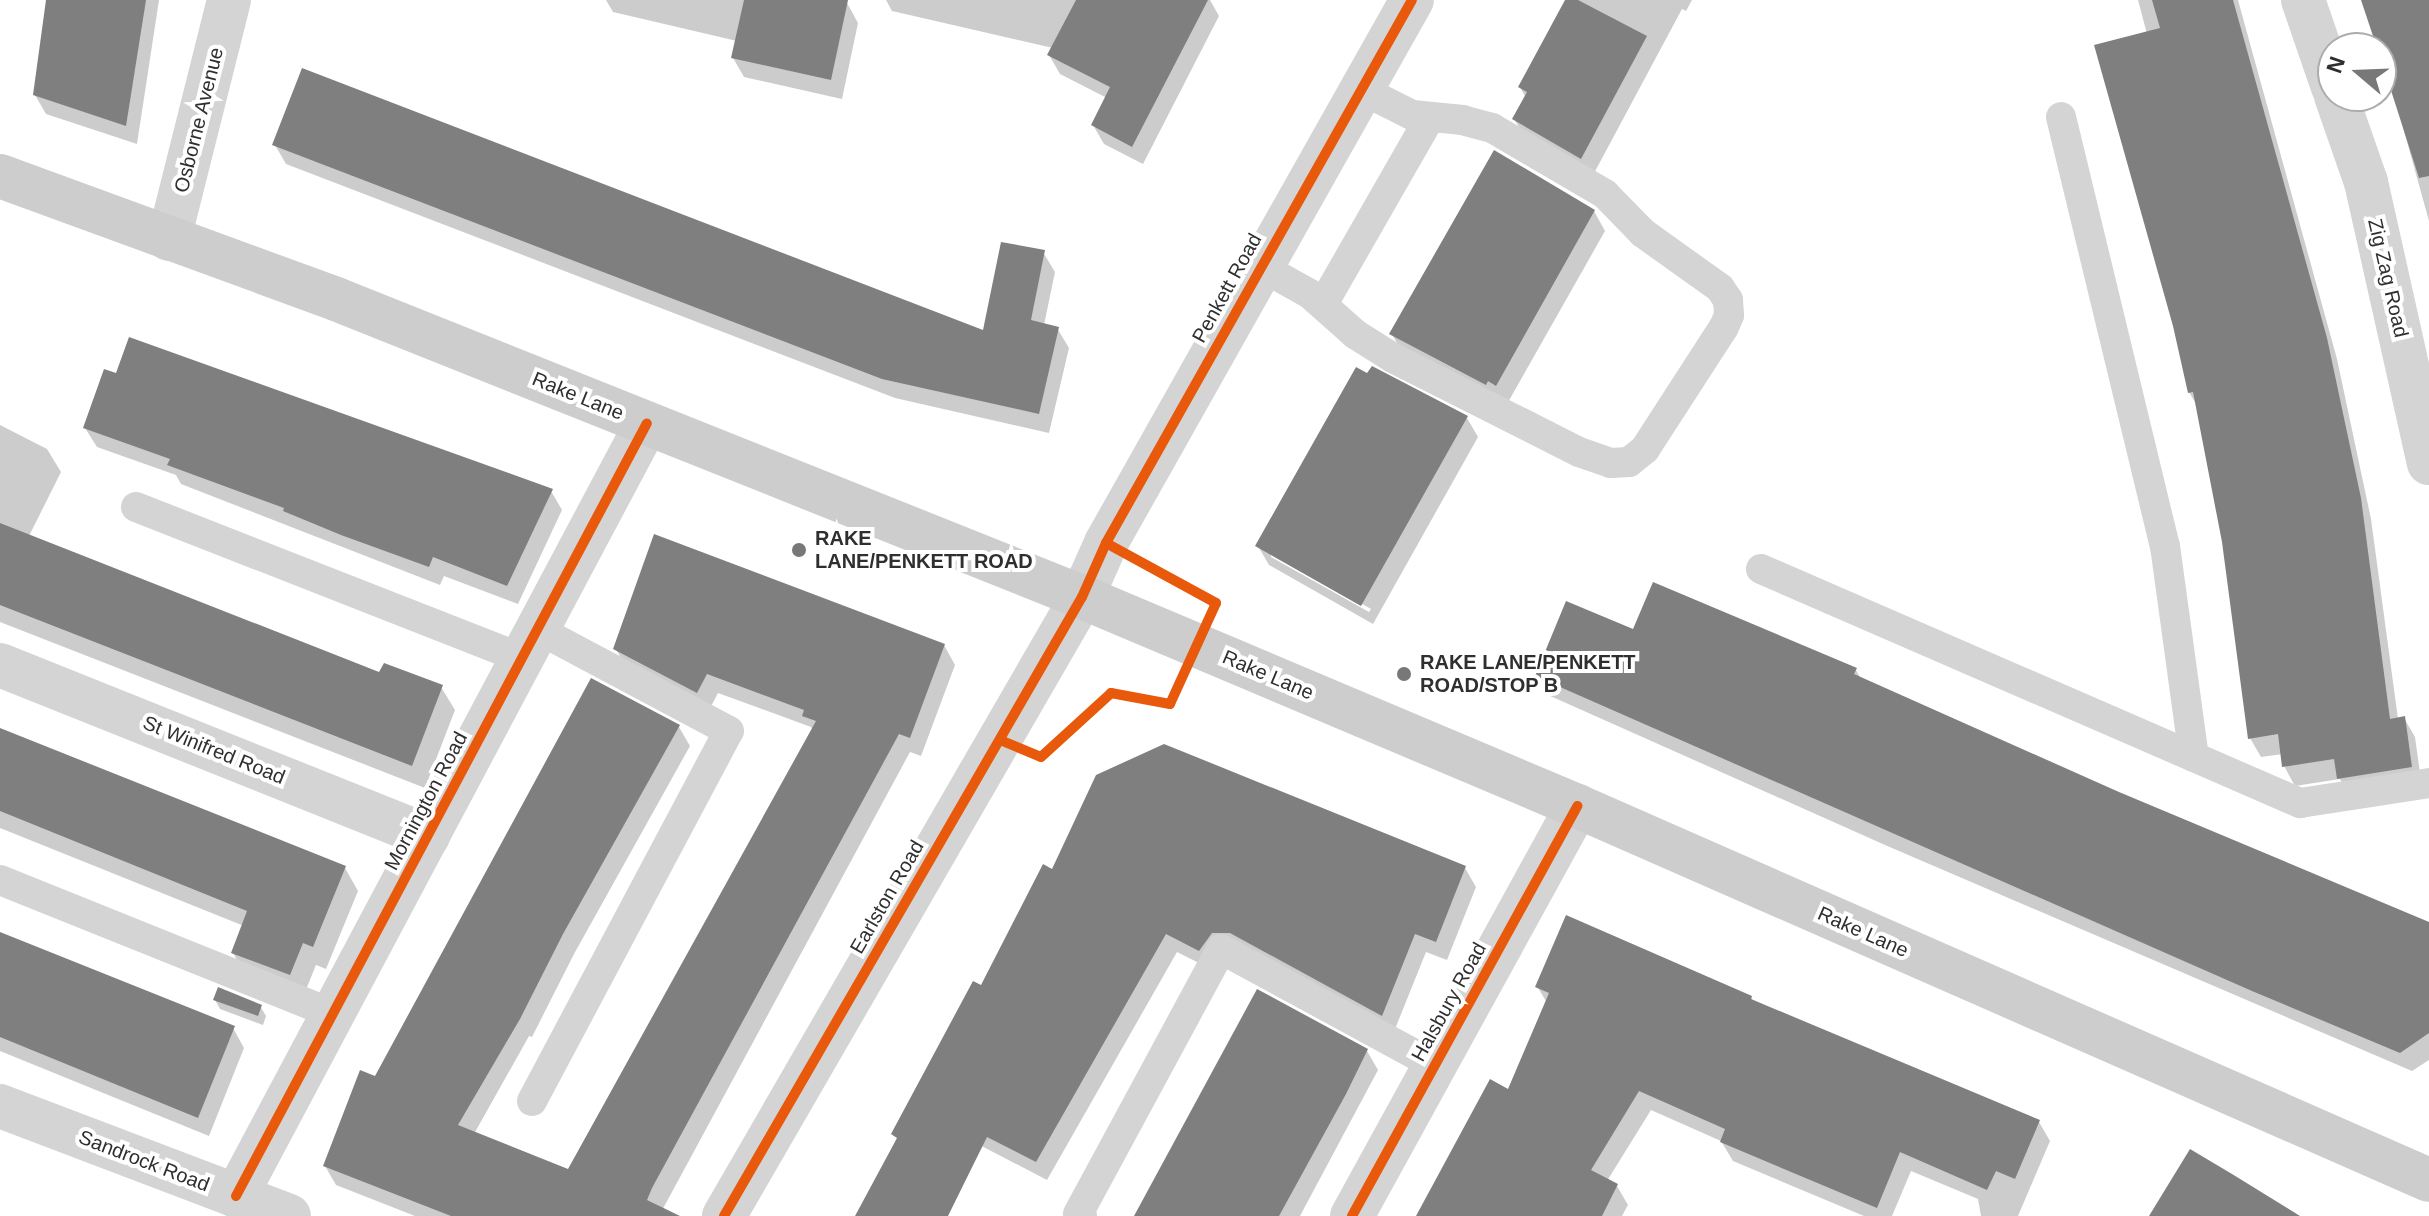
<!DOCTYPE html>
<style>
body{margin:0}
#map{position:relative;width:2429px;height:1216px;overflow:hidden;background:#fff;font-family:Arial,sans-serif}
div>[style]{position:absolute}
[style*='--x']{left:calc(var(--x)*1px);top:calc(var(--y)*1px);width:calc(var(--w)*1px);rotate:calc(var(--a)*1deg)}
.shadow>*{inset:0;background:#0003}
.building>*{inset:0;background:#7f7f7f}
.lane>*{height:30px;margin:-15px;padding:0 15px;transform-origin:15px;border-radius:15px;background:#d4d4d4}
.street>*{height:44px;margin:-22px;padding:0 22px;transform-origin:22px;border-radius:22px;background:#d4d4d4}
.secondary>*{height:44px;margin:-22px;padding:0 22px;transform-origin:22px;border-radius:22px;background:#cdcdcd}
.cycleway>*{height:10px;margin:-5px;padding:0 5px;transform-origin:5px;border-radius:5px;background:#e8590c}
.dots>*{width:22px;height:22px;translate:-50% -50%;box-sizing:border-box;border:4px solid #fff;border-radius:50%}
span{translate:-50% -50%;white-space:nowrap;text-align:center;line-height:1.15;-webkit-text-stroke:8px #fff;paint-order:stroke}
.street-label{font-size:20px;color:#2f2f2f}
.poi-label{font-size:20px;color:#2f2f2f;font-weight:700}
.left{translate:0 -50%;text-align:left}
.north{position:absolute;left:2317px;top:32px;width:80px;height:80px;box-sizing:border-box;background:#fff;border:2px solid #acacac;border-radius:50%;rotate:289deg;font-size:22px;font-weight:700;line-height:32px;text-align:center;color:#2f2f2f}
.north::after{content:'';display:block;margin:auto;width:28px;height:36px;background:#787878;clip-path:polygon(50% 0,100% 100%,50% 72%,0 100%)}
</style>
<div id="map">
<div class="shadow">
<div style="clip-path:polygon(48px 0,159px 0,137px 144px,46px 114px,35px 95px)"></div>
<div style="clip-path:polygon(606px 0,834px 0,847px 3px,858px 23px,842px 99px,744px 77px,733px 58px,737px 41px,613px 12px)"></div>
<div style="clip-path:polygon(886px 0,1210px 0,1219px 16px,1143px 164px,1104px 144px,1093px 125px,1107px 98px,1060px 74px,1049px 55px,1053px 48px,892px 11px)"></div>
<div style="clip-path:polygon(1569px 0,1692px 0,1686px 11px,1682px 9px,1592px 177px,1526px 138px,1514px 119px,1526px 98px,1520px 87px)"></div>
<div style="clip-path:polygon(2138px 0,2238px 0,2337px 359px,2371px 519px,2398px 719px,2404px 718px,2415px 737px,2422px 787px,2351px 798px,2340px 779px,2295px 786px,2284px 766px,2283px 754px,2261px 757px,2250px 738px,2224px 542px,2198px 407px,2189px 392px,2147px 34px)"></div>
<div style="clip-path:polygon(2362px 0,2429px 0,2429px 221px,2381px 48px)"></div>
<div style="clip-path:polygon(275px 145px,984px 333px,1043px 252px,1055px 272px,1044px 325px,1057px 328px,1069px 348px,1049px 433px,895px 398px,286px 164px)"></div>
<div style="clip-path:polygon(1594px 211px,1605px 231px,1507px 404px,1403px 354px,1392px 334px)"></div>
<div style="clip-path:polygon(evenodd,1467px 418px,1478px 437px,1373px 624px,1269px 565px,1258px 546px,1467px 418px,1271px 552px,1371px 609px,1369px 612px,1271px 557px,1271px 552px)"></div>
<div style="clip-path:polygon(0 425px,47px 449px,61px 472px,29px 536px,380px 674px,441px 687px,455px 710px,425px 788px,0 622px)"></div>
<div style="clip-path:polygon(85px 428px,551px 491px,562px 510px,518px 604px,444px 576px,440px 585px,181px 484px,176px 475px,97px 447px)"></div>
<div style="clip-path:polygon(1634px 632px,1856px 670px,1861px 679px,2119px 793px,2429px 924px,2429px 1060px,2412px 1071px,1885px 845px,1548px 695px,1537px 676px)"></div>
<div style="clip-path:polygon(944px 645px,955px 665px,921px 756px,910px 752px,659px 1216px,415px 1216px,336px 1185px,325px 1166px,376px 1079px,679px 727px,690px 746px,574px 954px,532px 1037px,529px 1036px,474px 1134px,569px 1171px,813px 731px,811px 727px,718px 693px,708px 712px,627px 669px,616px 649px)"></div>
<div style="clip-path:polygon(0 730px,345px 868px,358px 891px,326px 969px,316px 965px,303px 997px,246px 976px,233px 953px,244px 926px,0 828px)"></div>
<div style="clip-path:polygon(1465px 868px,1476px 887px,1447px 960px,1426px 952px,1393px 1034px,1242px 952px,1211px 969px,1177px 952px,1047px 1180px,924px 1116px,982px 988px,1053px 871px)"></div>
<div style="clip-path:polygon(0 934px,233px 1028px,244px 1048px,209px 1136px,0 1051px)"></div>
<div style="clip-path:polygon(1537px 986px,1751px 997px,1754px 1003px,2039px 1122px,2050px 1141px,2018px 1216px,1981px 1216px,1978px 1199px,1911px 1171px,1892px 1216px,1864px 1216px,1733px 1161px,1721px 1141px,1651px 1110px,1607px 1181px,1617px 1186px,1628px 1205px,1622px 1216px,1419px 1216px,1509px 1092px,1547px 1003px)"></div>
<div style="clip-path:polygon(215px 1000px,260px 1006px,266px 1016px,263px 1025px,220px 1009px)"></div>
<div style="clip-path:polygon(1367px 1051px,1378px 1070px,1300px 1216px,1134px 1216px)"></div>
</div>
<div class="building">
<div style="clip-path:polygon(46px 0,146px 0,126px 126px,33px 95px)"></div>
<div style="clip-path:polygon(744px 0,848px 0,831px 80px,731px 58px)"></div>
<div style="clip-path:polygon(1076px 0,1208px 0,1132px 147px,1091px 125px,1110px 87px,1047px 55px)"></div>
<div style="clip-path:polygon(1565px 0,1578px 0,1647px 36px,1581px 159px,1512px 119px,1527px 92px,1518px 87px)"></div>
<div style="clip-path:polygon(2152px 0,2233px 0,2327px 338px,2361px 498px,2390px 719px,2405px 716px,2412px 767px,2337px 779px,2334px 759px,2282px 767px,2278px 734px,2248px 739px,2222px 542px,2193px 392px,2188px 393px,2173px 326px,2094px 45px,2160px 28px)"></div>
<div style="clip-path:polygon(2361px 0,2429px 0,2429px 176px,2419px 178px,2381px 59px,2381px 48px,2377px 48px)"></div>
<div style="clip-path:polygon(302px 68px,983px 330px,1001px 242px,1045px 250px,1031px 320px,1059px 327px,1039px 414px,882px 379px,272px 145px)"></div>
<div style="clip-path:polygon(1494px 150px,1595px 210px,1496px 386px,1488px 381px,1486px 385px,1389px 334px)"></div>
<div style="clip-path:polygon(129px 337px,553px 489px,507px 586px,433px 557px,429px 567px,341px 535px,283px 511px,284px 508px,167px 465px,170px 459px,83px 428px,104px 369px,116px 373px)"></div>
<div style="clip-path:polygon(1372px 366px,1468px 416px,1361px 606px,1255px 546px,1356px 367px,1367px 373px)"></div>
<div style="clip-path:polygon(0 523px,379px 672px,384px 663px,443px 685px,412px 766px,0 605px)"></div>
<div style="clip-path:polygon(654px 534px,945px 644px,910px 738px,899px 734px,652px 1188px,647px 1200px,680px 1216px,451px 1216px,323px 1166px,360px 1070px,375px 1076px,591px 678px,680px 725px,563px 934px,520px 1019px,458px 1125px,568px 1169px,816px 721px,802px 716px,804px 710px,707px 674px,697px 693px,613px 649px)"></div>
<div style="clip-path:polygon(1653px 582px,1857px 668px,1854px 674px,2119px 792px,2429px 922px,2429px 1033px,2400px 1053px,2252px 991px,1535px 676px,1566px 601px,1633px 629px)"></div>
<div style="clip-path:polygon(0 728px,346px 866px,313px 947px,303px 943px,290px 975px,231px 953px,247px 911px,0 811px)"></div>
<div style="clip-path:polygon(1164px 744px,1466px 866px,1436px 942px,1415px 934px,1382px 1016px,1230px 933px,1212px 933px,1199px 951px,1166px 934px,1036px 1162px,987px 1137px,948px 1216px,855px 1216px,897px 1138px,891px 1134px,973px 981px,981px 985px,1043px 864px,1052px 869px,1096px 775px)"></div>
<div style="clip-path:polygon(1566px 915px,1752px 996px,1751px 999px,2040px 1120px,2015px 1179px,1996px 1171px,1987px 1190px,1900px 1152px,1877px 1208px,1720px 1142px,1725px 1129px,1639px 1091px,1591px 1170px,1618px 1184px,1602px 1216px,1416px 1216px,1490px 1079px,1508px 1089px,1549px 993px,1535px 987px)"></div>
<div style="clip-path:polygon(0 932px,235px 1026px,198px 1118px,0 1037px)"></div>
<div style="clip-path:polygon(218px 987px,262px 1005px,258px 1016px,213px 1000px)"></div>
<div style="clip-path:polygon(1257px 989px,1368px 1049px,1346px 1094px,1279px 1216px,1134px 1216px)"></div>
<div style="clip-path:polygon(2190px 1149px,2232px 1174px,2300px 1216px,2149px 1216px)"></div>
</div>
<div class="lane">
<div style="--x:2061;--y:117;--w:441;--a:76.4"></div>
<div style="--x:2165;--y:546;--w:213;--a:82.2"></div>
<div style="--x:1260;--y:266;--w:57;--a:29.2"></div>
<div style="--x:1310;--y:294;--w:60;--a:41.6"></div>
<div style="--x:1355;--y:334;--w:45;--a:32.3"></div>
<div style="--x:1393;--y:358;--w:208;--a:26.8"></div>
<div style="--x:1579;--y:452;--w:34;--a:19"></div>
<div style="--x:1611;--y:463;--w:18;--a:-3"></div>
<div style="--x:1629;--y:462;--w:21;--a:-39"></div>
<div style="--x:1645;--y:449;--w:145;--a:-57.1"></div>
<div style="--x:1724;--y:327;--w:13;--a:-67"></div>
<div style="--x:1729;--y:315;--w:15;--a:-94"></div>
<div style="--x:1728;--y:300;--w:14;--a:-124"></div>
<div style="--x:1720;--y:288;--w:95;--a:-144.5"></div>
<div style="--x:1643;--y:233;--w:54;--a:-134.3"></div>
<div style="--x:1605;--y:194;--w:131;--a:-149.7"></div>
<div style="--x:1492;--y:128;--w:30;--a:-165"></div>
<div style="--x:1463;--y:120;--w:51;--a:-174.4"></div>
<div style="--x:1412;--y:115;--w:58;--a:-153.4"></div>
<div style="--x:1323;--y:304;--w:215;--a:-60.2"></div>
<div style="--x:136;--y:507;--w:414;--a:21.4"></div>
<div style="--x:1761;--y:569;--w:588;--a:23.47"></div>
<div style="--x:2300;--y:803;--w:131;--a:-8.8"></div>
<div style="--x:0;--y:880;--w:359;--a:21.9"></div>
<div style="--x:532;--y:1101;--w:419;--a:-62"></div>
<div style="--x:729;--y:731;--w:217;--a:-152"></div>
<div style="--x:1082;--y:1216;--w:4;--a:-153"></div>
<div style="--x:1078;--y:1214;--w:301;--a:-61.6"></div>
<div style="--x:1221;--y:949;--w:243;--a:28.5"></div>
</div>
<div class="street">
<div style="--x:2303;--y:0;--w:92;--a:71"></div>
<div style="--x:2336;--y:96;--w:91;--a:70.8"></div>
<div style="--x:2366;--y:182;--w:288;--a:77.4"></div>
<div style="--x:169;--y:239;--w:246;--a:-75.9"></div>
<div style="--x:0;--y:665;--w:461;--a:21.8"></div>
<div style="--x:0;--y:1106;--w:309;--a:20.8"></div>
<div style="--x:236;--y:1196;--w:875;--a:-62"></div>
<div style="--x:724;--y:1216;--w:715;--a:-59.96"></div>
<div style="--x:1082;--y:597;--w:59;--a:-66"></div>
<div style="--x:1106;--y:543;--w:623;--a:-60.6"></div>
<div style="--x:1352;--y:1216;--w:468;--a:-61.2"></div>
</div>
<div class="secondary">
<div style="--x:0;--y:176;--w:358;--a:20.1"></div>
<div style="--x:336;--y:299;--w:803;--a:21.77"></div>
<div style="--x:1082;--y:597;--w:537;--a:22.89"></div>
<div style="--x:1577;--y:806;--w:930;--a:23.7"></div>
</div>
<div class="cycleway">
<div style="--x:1000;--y:740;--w:44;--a:22.5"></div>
<div style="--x:1041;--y:757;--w:95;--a:-42.4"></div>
<div style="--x:1111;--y:693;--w:60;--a:10.6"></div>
<div style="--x:1170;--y:704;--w:111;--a:-65.5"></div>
<div style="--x:1216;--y:603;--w:125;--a:-151.4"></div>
<div style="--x:236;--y:1196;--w:875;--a:-62"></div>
<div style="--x:724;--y:1216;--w:715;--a:-59.96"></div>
<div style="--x:1082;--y:597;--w:59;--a:-66"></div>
<div style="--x:1106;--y:543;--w:623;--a:-60.6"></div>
<div style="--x:1352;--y:1216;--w:468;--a:-61.2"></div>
</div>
<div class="dots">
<div style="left:799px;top:550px;background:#787878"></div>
<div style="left:1404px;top:674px;background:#787878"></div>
</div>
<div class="street-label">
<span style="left:199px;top:120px;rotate:-76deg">Osborne Avenue</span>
<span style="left:2388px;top:278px;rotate:77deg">Zig Zag Road</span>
<span style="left:1227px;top:288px;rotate:-61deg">Penkett Road</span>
<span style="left:578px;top:396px;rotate:22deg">Rake Lane</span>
<span style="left:1268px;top:675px;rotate:23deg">Rake Lane</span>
<span style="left:214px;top:750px;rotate:22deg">St Winifred Road</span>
<span style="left:426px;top:801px;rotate:-62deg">Mornington Road</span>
<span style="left:887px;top:897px;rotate:-60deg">Earlston Road</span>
<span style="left:1863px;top:932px;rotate:24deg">Rake Lane</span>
<span style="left:1449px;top:1002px;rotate:-61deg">Halsbury Road</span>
<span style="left:144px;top:1161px;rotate:21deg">Sandrock Road</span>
</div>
<div class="poi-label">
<span class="left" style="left:815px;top:550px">RAKE<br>LANE/PENKETT ROAD</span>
<span class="left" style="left:1420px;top:674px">RAKE LANE/PENKETT<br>ROAD/STOP B</span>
</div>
<div class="north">N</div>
</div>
